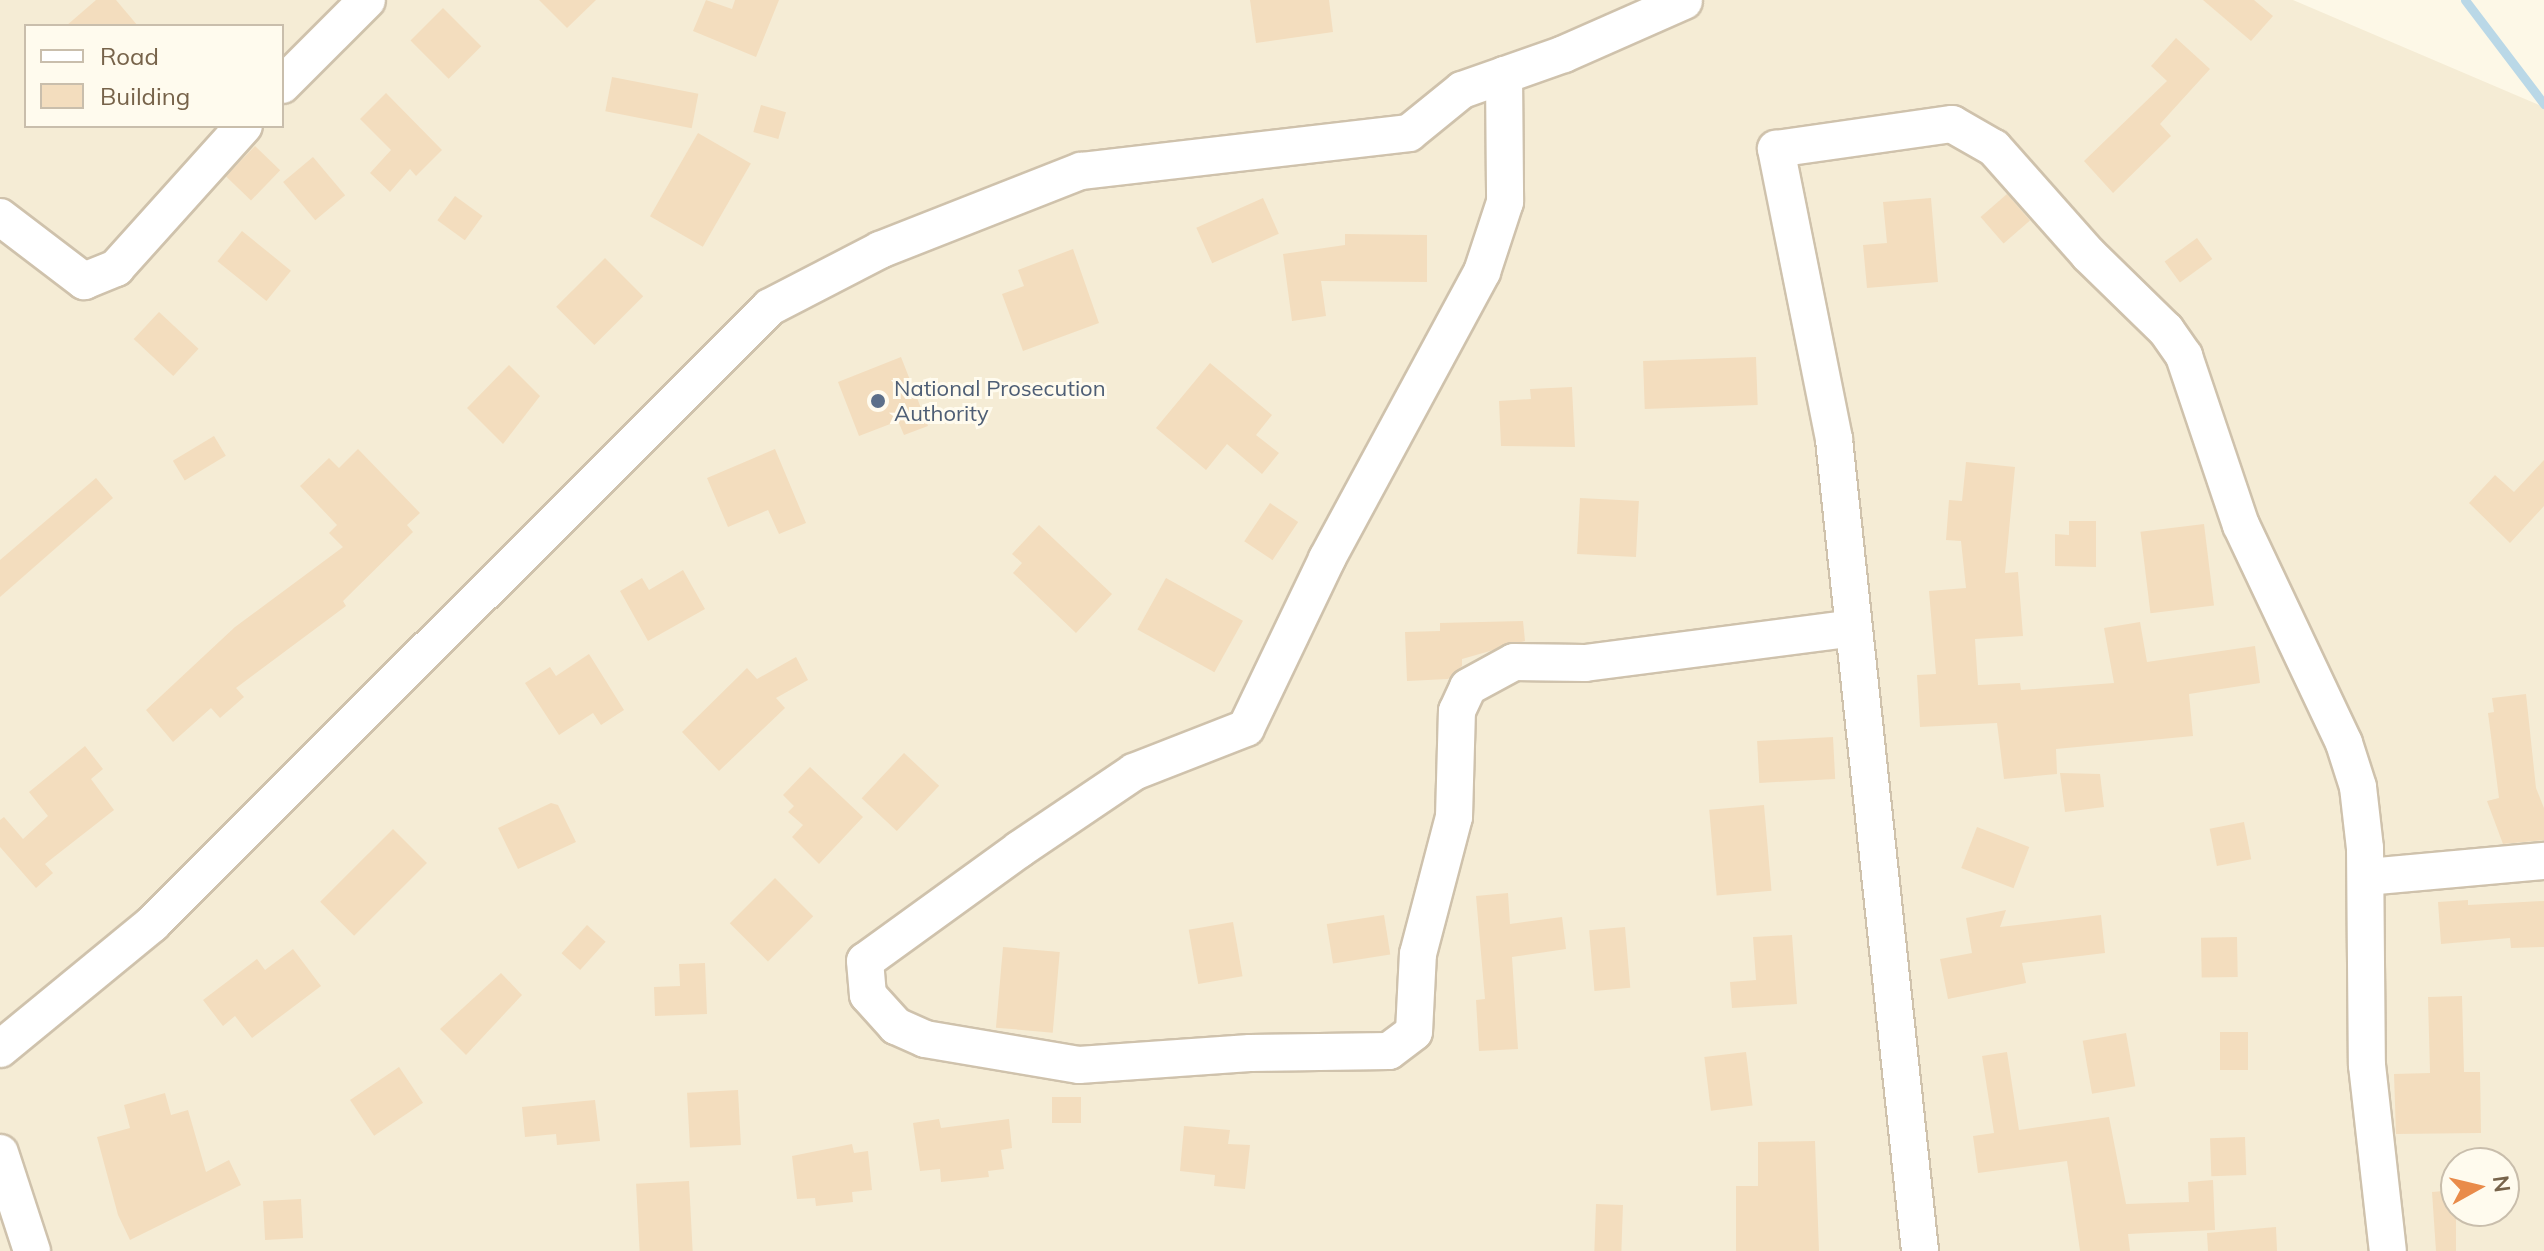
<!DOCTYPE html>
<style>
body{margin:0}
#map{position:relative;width:2544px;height:1251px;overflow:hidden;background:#fdf8e7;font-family:Mulish,sans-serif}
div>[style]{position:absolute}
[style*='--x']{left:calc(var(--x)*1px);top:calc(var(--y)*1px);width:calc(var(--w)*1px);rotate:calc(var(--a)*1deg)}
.residential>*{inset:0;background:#f5ecd5}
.stream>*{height:9px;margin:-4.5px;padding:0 4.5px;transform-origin:4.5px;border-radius:4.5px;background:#bad8e7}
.building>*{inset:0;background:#f3ddbe;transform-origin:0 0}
.roads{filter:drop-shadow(2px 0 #cfc2ac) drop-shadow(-2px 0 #cfc2ac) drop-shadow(0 2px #cfc2ac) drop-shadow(0 -2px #cfc2ac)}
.minor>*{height:36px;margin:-18px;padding:0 18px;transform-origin:18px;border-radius:18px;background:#fff}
.dots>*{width:22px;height:22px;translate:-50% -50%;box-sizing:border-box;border:4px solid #fffbee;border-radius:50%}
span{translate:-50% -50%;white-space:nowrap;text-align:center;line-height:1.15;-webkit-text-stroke:6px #fffbee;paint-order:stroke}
.service-label{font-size:22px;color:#4e5e75}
.left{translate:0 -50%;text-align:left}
.legend{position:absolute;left:24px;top:24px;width:260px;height:104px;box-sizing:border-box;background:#fffbee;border:2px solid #c9beac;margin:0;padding:10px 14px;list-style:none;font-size:24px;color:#77634a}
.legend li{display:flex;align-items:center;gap:16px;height:40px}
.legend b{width:40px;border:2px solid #c9beac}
.north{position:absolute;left:2440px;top:1147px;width:80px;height:80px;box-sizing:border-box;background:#fffbee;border:2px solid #c9beac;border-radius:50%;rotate:82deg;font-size:22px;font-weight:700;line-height:32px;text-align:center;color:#77634a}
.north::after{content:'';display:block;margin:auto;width:28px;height:36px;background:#e98b4a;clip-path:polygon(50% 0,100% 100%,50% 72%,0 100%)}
</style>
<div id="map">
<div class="residential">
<div style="clip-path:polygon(evenodd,0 0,2293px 0,2544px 107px,2544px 1251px,0 1251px,0 0,26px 26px,282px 26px,282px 126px,26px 126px,26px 26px,0 0,2456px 1163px,2504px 1163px,2504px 1211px,2456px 1211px,2456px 1163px)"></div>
</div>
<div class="stream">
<div style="--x:2465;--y:0;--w:131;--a:52.8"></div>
</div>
<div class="building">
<div style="clip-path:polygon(96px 0,116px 0,138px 26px,66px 26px)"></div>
<div style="clip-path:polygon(539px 0,596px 0,567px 28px)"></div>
<div style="clip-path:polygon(706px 0,732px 9px,735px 0,779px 0,756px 57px,693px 31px)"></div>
<div style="clip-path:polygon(1250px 0,1329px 0,1333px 32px,1256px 43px)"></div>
<div style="clip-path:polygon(2203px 0,2254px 0,2273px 16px,2251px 41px)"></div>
<div style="left:443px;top:8px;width:54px;height:46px;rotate:45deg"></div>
<div style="clip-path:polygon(2176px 38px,2210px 69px,2160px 124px,2171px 136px,2113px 193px,2084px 161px,2167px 81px,2151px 66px)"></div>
<div style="left:612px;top:77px;width:88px;height:35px;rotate:11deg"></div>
<div style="clip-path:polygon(386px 93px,442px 150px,416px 176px,410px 169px,390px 192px,370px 173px,391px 150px,360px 119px)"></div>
<div style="left:761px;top:105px;width:26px;height:28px;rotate:16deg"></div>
<div style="left:698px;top:133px;width:61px;height:96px;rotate:30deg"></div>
<div style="left:255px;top:146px;width:35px;height:42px;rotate:44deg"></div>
<div style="left:313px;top:157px;width:50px;height:39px;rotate:50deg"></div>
<div style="left:2007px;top:194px;width:35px;height:35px;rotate:49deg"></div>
<div style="left:455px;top:196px;width:34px;height:30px;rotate:36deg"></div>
<div style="left:1263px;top:198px;width:39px;height:73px;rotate:66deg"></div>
<div style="clip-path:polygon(1931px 198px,1938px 282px,1867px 288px,1863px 245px,1887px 243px,1883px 202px)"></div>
<div style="left:242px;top:231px;width:63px;height:39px;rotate:39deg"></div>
<div style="clip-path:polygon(1345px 234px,1427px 235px,1427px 282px,1321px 281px,1326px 316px,1292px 321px,1283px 254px,1345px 245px)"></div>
<div style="left:2197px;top:238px;width:26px;height:40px;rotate:54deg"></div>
<div style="clip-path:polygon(1073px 249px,1099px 323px,1023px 351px,1002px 294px,1024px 286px,1018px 270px)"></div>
<div style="left:605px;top:258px;width:54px;height:69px;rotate:45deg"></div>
<div style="left:159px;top:312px;width:54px;height:37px;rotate:43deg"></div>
<div style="clip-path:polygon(901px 357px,928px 426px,904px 435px,898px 421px,859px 436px,838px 382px)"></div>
<div style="left:1756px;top:357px;width:48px;height:113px;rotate:88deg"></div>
<div style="clip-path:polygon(1210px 363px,1272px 415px,1256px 435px,1279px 453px,1262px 474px,1227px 444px,1206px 470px,1156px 428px)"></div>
<div style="clip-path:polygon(509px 365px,540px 396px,503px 444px,467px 408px)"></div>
<div style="clip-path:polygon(1572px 387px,1575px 447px,1501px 446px,1499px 401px,1531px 399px,1530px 389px)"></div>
<div style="left:214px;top:436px;width:23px;height:48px;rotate:59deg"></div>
<div style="clip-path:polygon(358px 449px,420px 513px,407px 525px,413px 532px,343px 601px,346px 606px,236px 688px,244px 697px,220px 718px,211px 708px,173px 742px,146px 710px,235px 627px,343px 547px,329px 533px,337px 525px,300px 486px,329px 458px,339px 468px)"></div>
<div style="clip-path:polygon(775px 449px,806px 523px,779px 534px,768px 510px,728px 527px,707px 478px)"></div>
<div style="clip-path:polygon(2544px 460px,2544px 506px,2510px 543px,2469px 503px,2495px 475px,2514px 492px)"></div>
<div style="clip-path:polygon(1966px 462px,2015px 467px,2005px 573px,2018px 572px,2023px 636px,1975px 639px,1978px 685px,2020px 683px,2021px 690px,2114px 683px,2104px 628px,2140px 622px,2147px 662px,2255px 646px,2260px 683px,2189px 694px,2193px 736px,2056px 749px,2057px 774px,2004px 779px,1997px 723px,1920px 727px,1917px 675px,1936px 674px,1929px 591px,1966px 588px,1961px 541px,1946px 540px,1949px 500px,1962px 501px)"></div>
<div style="clip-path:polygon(96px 478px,113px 498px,0 597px,0 560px)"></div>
<div style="left:1580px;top:498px;width:59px;height:56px;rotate:3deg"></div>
<div style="left:1270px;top:503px;width:34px;height:46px;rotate:34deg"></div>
<div style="clip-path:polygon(2069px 521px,2096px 521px,2096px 567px,2055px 566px,2055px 534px,2069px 535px)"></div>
<div style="left:2204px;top:524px;width:82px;height:64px;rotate:83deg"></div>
<div style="clip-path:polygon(1039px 525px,1112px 594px,1076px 633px,1013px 573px,1022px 563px,1012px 554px)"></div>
<div style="clip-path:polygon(683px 570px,705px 609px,648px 641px,620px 591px,642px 578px,649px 590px)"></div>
<div style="left:1166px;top:578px;width:88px;height:59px;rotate:29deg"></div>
<div style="clip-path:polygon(1523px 621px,1525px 641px,1462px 659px,1462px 666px,1448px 679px,1407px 681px,1405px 632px,1440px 631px,1440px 623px)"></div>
<div style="clip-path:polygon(589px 654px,624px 710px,601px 725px,593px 713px,559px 735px,525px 683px,550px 667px,556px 676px)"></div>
<div style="clip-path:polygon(796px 657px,808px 680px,776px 698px,785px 708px,719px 771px,682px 732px,747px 668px,757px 679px)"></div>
<div style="clip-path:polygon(2526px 694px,2536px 788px,2544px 808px,2544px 840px,2503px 844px,2487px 801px,2499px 798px,2488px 713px,2494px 712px,2492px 698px)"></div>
<div style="left:1833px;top:737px;width:42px;height:76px;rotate:87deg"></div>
<div style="clip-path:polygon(85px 746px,103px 769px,91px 779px,114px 810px,45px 864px,53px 873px,36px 888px,0 847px,0 820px,4px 817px,23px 839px,48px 816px,29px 792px)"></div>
<div style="left:904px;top:753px;width:48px;height:62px;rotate:43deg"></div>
<div style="clip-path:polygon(810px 767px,863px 817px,819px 864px,792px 837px,803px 825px,788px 812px,794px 806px,783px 795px)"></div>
<div style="clip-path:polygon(2060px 773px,2100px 774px,2104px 807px,2065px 812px)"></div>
<div style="clip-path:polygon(551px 803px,558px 805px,576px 842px,518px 869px,498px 828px)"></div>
<div style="left:1764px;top:805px;width:86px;height:55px;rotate:85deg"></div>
<div style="left:2244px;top:822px;width:38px;height:35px;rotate:79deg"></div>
<div style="left:1977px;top:827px;width:56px;height:44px;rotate:21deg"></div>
<div style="left:393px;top:829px;width:48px;height:103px;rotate:45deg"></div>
<div style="left:775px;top:878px;width:54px;height:64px;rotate:45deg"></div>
<div style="clip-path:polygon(1508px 893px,1510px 924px,1562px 917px,1566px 949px,1512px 957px,1518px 1049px,1479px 1051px,1476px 1000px,1485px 999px,1476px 896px)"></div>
<div style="clip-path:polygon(2468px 900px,2468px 905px,2544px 901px,2544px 947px,2511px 948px,2510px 938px,2441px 944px,2438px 902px)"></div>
<div style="clip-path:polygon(2006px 910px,2000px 927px,2101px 915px,2105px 953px,2022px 963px,2026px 983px,1948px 999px,1940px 959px,1972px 953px,1966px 918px)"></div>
<div style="left:1384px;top:915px;width:40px;height:58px;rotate:81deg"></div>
<div style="left:1233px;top:922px;width:55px;height:45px;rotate:80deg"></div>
<div style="left:587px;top:925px;width:25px;height:38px;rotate:42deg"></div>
<div style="left:1625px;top:927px;width:61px;height:36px;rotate:85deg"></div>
<div style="clip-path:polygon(1792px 935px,1797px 1004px,1732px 1008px,1730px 982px,1756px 980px,1753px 937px)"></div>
<div style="left:2237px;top:937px;width:40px;height:36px;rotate:89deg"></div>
<div style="left:1003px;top:947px;width:57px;height:81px;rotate:5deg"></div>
<div style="clip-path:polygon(293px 949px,321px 986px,252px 1038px,235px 1016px,223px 1026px,203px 1000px,257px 959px,265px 970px)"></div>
<div style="clip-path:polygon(705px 963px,707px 1014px,655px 1016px,654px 987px,680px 986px,679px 964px)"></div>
<div style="clip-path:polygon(501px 973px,522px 995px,466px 1055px,440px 1029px)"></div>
<div style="clip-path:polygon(2462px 996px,2464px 1072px,2480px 1072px,2481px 1133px,2396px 1134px,2394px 1074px,2430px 1073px,2428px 997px)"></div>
<div style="left:2220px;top:1032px;width:28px;height:38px"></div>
<div style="left:2126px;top:1033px;width:54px;height:44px;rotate:80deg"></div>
<div style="left:1746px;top:1052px;width:54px;height:42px;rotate:83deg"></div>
<div style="clip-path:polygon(2007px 1052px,2019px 1130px,2109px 1117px,2126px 1204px,2189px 1202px,2188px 1182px,2213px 1180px,2215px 1230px,2128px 1234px,2130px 1251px,2080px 1251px,2067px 1161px,1978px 1173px,1973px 1136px,1994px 1133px,1982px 1056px)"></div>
<div style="left:399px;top:1067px;width:43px;height:59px;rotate:56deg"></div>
<div style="left:738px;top:1090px;width:55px;height:51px;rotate:87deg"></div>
<div style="clip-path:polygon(165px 1093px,171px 1115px,188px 1110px,206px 1172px,229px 1160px,241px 1185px,130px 1240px,118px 1215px,97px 1137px,130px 1128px,124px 1105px)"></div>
<div style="left:1081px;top:1097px;width:26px;height:29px;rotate:90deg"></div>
<div style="clip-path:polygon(595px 1100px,600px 1141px,557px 1145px,556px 1134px,525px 1137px,522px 1107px)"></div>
<div style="clip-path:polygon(939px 1119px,941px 1128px,1009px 1119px,1012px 1148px,1001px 1150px,1004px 1169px,988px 1171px,989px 1177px,941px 1182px,940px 1169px,920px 1171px,913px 1123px)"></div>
<div style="clip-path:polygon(1184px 1126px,1230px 1130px,1228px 1144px,1250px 1145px,1245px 1189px,1214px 1186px,1215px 1175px,1180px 1171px)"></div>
<div style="left:2245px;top:1137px;width:38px;height:35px;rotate:88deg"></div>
<div style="clip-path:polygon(1815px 1141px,1819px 1251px,1736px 1251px,1736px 1186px,1758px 1186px,1758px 1142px)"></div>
<div style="clip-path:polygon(852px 1144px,854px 1153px,868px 1151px,872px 1190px,852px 1192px,853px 1202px,816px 1206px,815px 1198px,797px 1199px,792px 1156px)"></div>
<div style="left:689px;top:1181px;width:70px;height:53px;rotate:87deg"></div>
<div style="clip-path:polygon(2456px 1190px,2456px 1251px,2436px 1251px,2432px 1192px)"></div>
<div style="left:301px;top:1199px;width:39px;height:38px;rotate:87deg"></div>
<div style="left:1596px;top:1204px;width:27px;height:47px;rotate:2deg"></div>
<div style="clip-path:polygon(2276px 1227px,2277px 1251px,2208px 1251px,2207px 1233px)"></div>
</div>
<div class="roads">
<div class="minor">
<div style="--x:1504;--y:75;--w:127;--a:89.5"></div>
<div style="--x:1505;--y:202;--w:74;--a:108.2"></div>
<div style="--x:1482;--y:272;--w:326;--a:118.4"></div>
<div style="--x:1327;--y:559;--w:187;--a:115.6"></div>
<div style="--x:1246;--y:728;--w:120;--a:158.6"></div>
<div style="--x:1134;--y:772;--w:138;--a:146"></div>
<div style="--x:1020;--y:849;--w:191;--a:144.1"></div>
<div style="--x:865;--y:961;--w:34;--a:85"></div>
<div style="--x:868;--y:995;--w:42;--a:47.9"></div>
<div style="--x:896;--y:1026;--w:32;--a:24"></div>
<div style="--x:925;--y:1039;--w:156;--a:9.6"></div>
<div style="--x:1079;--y:1065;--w:171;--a:-4"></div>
<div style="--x:1250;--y:1053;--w:139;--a:-0.8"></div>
<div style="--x:1389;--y:1051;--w:31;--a:-37"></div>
<div style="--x:1414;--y:1032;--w:78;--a:-87.1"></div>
<div style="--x:1418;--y:954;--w:142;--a:-75.3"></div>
<div style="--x:1454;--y:817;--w:106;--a:-88.4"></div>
<div style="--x:1457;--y:711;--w:26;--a:-65"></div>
<div style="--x:1468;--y:687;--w:52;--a:-28.5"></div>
<div style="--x:1514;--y:662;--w:71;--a:0.8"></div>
<div style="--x:1585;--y:663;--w:271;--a:-7.4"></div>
<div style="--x:282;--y:85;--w:120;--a:-45"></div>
<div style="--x:0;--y:217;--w:106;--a:37.3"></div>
<div style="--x:84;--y:281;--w:35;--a:-22"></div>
<div style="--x:116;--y:268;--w:191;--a:-48"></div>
<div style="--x:2367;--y:877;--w:178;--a:-5.2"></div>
<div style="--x:0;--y:1049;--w:197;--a:-39.4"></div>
<div style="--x:152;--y:924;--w:873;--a:-44.95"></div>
<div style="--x:770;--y:307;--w:124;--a:-27.4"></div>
<div style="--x:880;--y:250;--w:216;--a:-21.5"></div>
<div style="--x:1081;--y:171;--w:330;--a:-6.6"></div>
<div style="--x:1409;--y:133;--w:68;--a:-39.1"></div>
<div style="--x:1462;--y:90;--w:108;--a:-19.4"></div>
<div style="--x:1564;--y:54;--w:131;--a:-23.8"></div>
<div style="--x:0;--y:1153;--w:103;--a:71.9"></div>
<div style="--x:1920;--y:1251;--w:817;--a:-96.05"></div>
<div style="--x:1834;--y:439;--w:296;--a:-101.3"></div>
<div style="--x:1776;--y:149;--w:178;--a:-8.1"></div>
<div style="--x:1952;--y:124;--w:48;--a:29.7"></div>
<div style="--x:1994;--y:148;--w:142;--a:48.4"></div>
<div style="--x:2088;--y:254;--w:109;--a:44.3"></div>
<div style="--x:2166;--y:330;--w:32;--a:55"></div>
<div style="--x:2184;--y:356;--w:178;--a:71.4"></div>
<div style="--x:2241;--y:525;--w:241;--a:64.7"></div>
<div style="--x:2344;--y:743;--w:46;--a:72.3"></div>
<div style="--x:2358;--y:787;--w:61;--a:83.5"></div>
<div style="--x:2365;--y:848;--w:217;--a:89.5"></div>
<div style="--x:2367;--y:1065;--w:187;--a:83.6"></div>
</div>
</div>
<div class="dots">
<div style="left:878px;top:401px;background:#5c6f8a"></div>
</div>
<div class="service-label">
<span class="left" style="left:894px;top:401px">National Prosecution<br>Authority</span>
</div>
<ul class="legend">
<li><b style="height:10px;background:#fff"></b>Road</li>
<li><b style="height:22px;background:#f3ddbe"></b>Building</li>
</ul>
<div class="north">N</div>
</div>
